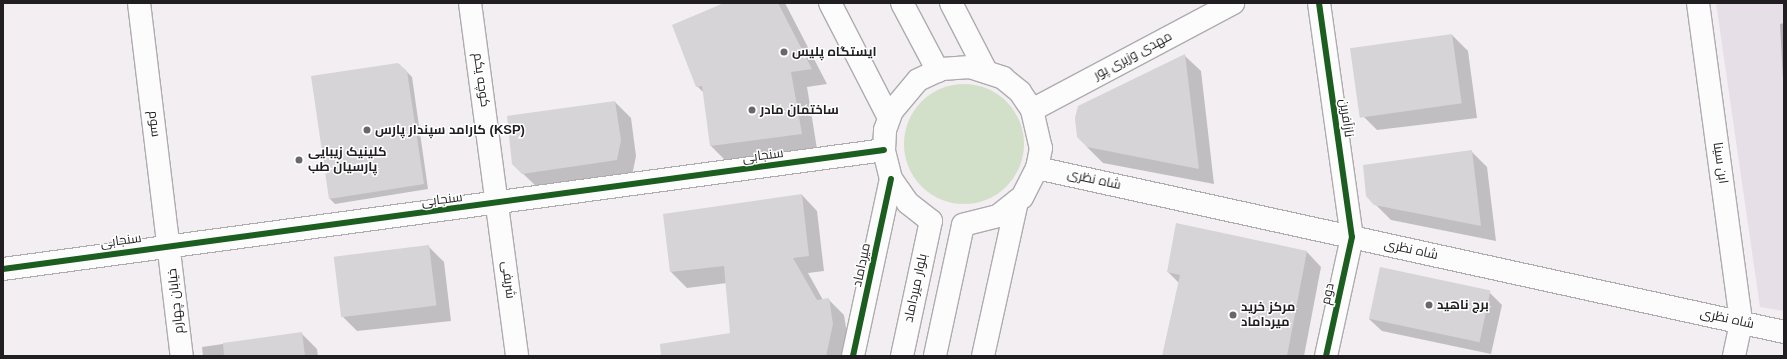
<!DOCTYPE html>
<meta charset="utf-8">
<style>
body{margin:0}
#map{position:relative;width:1787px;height:359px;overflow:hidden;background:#f2eef2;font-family:Helvetica,Cairo,sans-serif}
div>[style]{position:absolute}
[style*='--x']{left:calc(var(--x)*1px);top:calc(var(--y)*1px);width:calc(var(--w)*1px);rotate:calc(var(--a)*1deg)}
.built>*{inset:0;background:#e7dfe7}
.green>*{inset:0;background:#d2e0c9}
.round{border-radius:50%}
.shadow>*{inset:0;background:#0003}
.building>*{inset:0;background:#d6d4d7;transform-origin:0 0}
.roads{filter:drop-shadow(1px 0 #aeacae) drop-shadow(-1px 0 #aeacae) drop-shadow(0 1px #aeacae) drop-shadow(0 -1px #aeacae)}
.minor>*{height:22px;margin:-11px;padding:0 11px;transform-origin:11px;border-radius:11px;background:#fdfcfd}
.tertiary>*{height:22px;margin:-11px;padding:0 11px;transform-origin:11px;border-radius:11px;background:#fdfcfd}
.secondary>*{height:22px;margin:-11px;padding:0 11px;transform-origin:11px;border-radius:11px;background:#fdfcfd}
.cycleway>*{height:6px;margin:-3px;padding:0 3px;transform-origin:3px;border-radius:3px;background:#1b5e20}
.dots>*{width:11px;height:11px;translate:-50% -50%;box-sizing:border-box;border:2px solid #fff;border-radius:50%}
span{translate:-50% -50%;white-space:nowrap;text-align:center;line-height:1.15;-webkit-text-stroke:3px #fff;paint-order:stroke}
.poi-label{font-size:13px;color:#201e20;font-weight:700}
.left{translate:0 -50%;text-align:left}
.street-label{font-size:13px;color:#201e20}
.frame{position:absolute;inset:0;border:4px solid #201e20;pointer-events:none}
</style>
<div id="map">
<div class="built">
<div style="clip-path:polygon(1716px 3px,1784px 3px,1784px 311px,1760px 307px)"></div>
</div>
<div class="green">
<div class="round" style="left:904px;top:84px;width:120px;height:120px"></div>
</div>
<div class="shadow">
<div style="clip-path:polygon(726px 3px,785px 3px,827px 84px,807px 87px,817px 149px,727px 162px,711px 146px,704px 93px,697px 86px)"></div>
<div style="clip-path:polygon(1784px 23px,1784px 98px,1780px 24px)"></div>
<div style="clip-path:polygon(1452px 35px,1468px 51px,1477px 118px,1377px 130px,1361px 114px)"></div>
<div style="clip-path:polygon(1185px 56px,1201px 71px,1214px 184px,1103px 163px,1087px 147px,1079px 107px)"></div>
<div style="clip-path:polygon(406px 71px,412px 77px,428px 189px,335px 204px,329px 198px)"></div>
<div style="clip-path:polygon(615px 102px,631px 118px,636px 156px,632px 176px,539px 189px,513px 164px)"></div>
<div style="clip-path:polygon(1471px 151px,1487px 167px,1496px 241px,1391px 220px,1367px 196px)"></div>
<div style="clip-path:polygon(802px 195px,817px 211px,824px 271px,808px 273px,823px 300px,828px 299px,844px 315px,848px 340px,845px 356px,688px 356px,731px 334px,727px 283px,687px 288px,671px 272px,664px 215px)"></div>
<div style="clip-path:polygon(428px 246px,444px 262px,451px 321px,357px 331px,341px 315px)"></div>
<div style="clip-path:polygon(1307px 252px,1321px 267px,1304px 356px,1163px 356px,1179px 283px,1168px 272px)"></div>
<div style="clip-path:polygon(1489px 292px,1502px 305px,1491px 354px,1382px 331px,1369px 319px)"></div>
<div style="clip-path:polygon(301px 333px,317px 349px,318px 356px,203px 356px,202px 347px)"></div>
</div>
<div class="building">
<div style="clip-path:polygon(724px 3px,778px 3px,812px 69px,791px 72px,802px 134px,710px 146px,702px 86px,696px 87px,672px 25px)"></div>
<div style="left:1452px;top:34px;width:70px;height:103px;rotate:82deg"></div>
<div style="clip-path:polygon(1185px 54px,1199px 169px,1087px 147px,1077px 137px,1075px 118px,1078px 106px)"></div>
<div style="clip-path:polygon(398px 63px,407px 71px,424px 184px,329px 199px,311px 76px)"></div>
<div style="clip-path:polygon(615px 101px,621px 140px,617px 160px,522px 174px,512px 164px,507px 116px)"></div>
<div style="clip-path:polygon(1472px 150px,1481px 226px,1374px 205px,1366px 196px,1363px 165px)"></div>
<div style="clip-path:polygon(802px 194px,809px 256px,793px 258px,817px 300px,829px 298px,833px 324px,826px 356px,661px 356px,660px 344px,730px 333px,724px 266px,670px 272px,663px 214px)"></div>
<div style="clip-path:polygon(1176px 223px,1307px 251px,1287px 356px,1162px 356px,1180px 275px,1167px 272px)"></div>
<div style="left:429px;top:245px;width:61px;height:96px;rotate:83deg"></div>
<div style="left:1380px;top:267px;width:113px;height:53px;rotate:12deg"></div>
<div style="clip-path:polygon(302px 332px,305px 356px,224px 356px,223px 343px)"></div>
</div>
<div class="roads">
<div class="minor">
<div style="--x:139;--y:3;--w:356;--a:83.1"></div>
<div style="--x:470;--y:3;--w:356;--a:82.4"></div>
<div style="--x:1319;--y:3;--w:236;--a:82"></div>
<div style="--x:1352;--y:237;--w:122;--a:102.3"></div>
<div style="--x:1698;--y:3;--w:323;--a:82.3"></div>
<div style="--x:1741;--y:323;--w:34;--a:102"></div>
</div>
<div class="tertiary">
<div style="--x:3;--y:269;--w:889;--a:-7.69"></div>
</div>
<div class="secondary">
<div style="--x:830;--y:3;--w:129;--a:62.8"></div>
<div style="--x:902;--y:3;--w:77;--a:62.1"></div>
<div style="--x:951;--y:3;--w:76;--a:62.8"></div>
<div style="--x:1032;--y:110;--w:228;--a:-28"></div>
<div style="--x:1037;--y:168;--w:765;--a:12.38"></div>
<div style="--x:853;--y:356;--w:181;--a:-77.9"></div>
<div style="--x:902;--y:356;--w:138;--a:-77.9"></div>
<div style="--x:931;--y:221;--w:29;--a:-142"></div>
<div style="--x:908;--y:203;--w:29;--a:-125"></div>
<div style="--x:891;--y:179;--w:30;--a:-104"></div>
<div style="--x:884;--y:150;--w:20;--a:-87"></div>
<div style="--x:885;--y:130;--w:20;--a:-70"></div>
<div style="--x:892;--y:111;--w:40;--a:-50"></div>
<div style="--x:918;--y:80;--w:26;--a:-25"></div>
<div style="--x:942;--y:69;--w:28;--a:-4"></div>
<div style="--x:970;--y:67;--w:35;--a:18"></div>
<div style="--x:1003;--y:78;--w:22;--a:39"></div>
<div style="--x:1020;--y:92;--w:22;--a:56"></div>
<div style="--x:1032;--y:110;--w:39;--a:77"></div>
<div style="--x:1041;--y:148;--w:20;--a:101"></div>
<div style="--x:1037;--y:168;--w:33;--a:117"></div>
<div style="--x:1022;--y:197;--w:31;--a:142"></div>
<div style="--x:998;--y:216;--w:36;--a:166"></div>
<div style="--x:963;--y:225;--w:134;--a:102.1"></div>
<div style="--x:983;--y:356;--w:159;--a:-77.6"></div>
</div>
</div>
<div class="cycleway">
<div style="--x:1319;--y:3;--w:236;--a:82"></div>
<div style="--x:1352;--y:237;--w:122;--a:102.3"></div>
<div style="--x:3;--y:269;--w:889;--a:-7.69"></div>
<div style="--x:853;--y:356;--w:181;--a:-77.9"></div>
</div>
<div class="dots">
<div style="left:784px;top:52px;background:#6a676a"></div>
<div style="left:752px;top:110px;background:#6a676a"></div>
<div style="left:367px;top:130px;background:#6a676a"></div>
<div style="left:299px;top:160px;background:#6a676a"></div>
<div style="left:1429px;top:305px;background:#6a676a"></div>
<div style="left:1233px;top:315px;background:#6a676a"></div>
</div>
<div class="poi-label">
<span class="left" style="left:792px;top:52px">ایستگاه پلیس</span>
<span class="left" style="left:760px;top:110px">ساختمان مادر</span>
<span class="left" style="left:375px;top:130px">کارامد سپندار پارس (KSP)</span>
<span class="left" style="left:308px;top:160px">کلینیک زیبایی<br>پارسیان طب</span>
<span class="left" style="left:1437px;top:305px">برج ناهید</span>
<span class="left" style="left:1241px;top:315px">مرکز خرید<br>میرداماد</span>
</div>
<div class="street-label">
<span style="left:1133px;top:56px;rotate:-28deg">مهدی وزیری پور</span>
<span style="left:481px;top:80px;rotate:82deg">کوچه یکم</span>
<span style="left:1346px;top:118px;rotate:82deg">نازآفرین</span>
<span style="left:154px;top:124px;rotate:83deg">سوم</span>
<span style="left:763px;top:156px;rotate:-8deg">سنجابی</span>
<span style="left:1720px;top:163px;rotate:82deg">ابن سینا</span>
<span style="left:1094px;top:180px;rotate:12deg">شاه نظری</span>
<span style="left:442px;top:200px;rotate:-7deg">سنجابی</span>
<span style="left:121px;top:241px;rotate:-8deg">سنجابی</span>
<span style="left:1411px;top:250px;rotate:12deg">شاه نظری</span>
<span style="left:862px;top:265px;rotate:-78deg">میرداماد</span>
<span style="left:508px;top:280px;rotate:83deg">شریفی</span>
<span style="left:916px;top:288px;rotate:-78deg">بلوار میرداماد</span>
<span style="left:1328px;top:294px;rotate:-78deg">دوم</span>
<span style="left:176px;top:301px;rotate:-96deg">خیابان چهارم</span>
<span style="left:1727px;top:319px;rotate:12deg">شاه نظری</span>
</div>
<div class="frame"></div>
</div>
